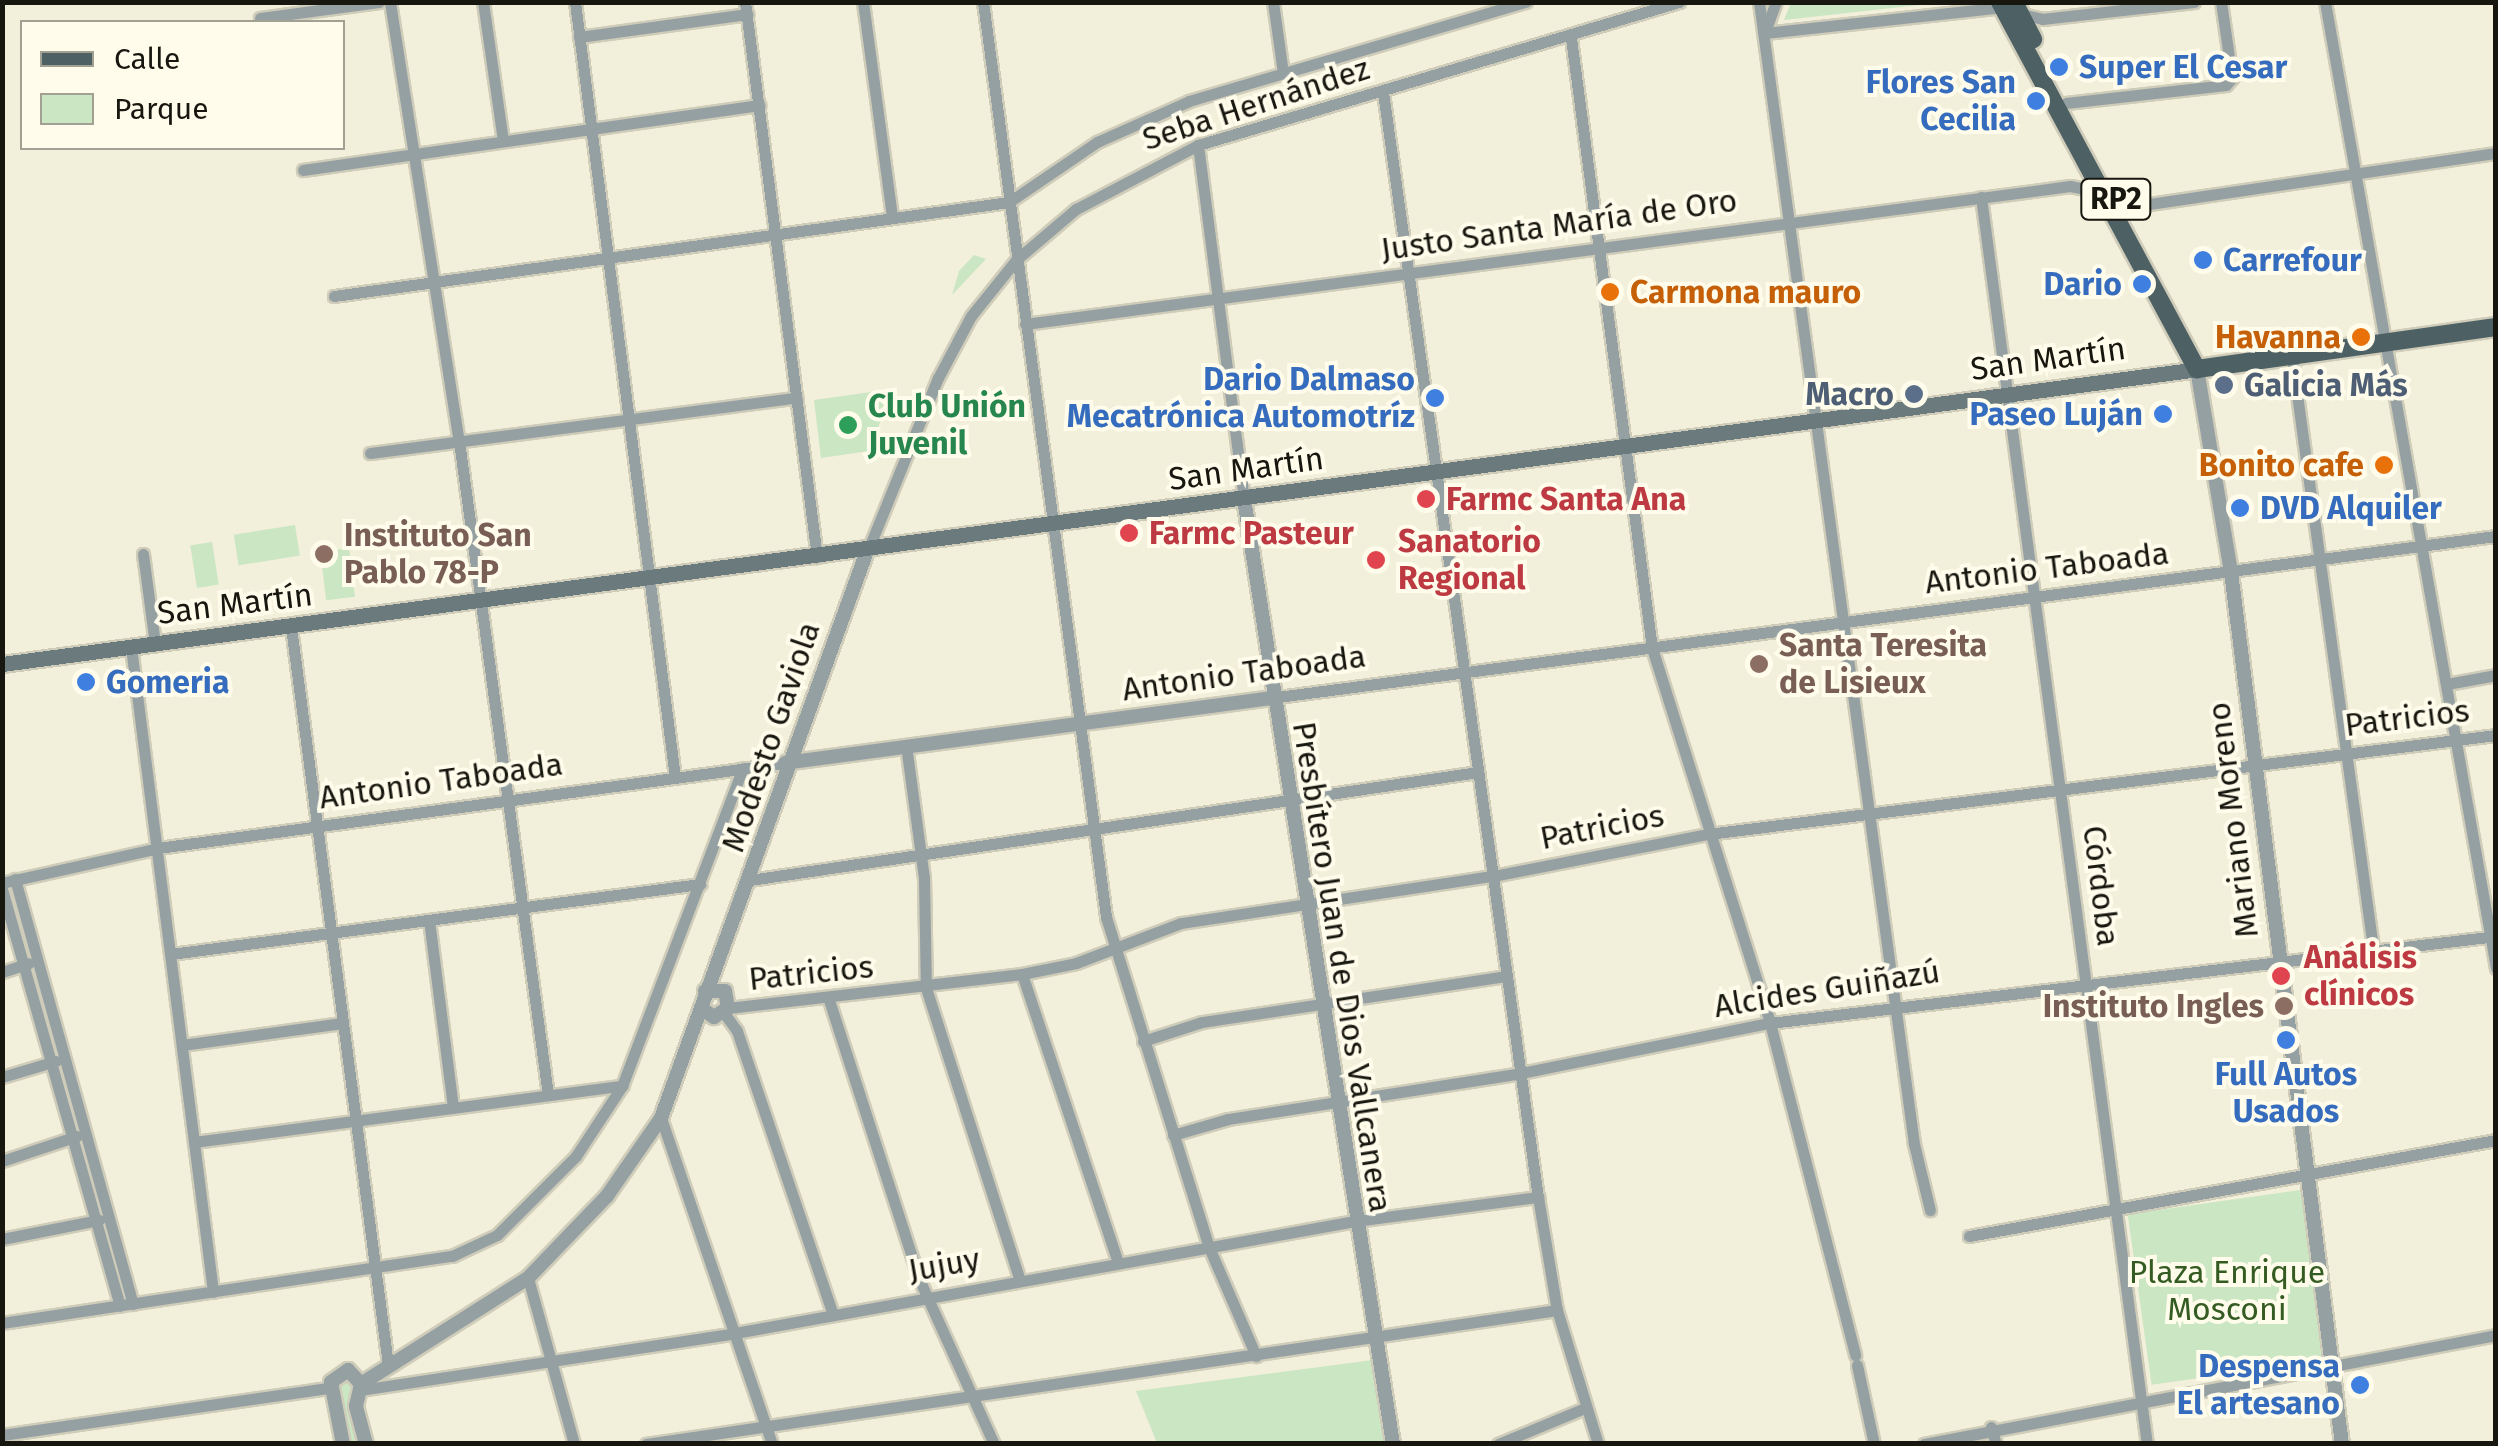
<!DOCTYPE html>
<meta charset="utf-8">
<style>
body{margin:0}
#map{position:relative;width:2498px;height:1446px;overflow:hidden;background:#f2efda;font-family:"Fira Sans",sans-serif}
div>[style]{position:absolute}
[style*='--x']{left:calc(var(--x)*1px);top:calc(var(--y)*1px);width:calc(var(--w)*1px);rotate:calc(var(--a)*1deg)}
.green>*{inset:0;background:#cbe6c2;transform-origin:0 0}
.roads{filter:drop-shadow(2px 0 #cfccba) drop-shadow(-2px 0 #cfccba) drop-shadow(0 2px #cfccba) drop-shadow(0 -2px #cfccba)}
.minor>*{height:11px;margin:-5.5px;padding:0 5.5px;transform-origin:5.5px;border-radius:5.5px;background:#95a0a2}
.tertiary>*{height:14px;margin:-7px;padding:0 7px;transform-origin:7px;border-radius:7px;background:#95a0a2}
.secondary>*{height:15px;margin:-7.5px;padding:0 7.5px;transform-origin:7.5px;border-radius:7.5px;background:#6b7b7d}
.primary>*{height:18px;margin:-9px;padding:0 9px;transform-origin:9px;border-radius:9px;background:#4d6063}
.dots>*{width:28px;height:28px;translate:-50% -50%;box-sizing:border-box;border:5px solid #fffceb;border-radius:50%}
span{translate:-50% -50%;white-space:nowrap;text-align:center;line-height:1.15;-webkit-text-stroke:8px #fffceb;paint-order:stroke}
.shield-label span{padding:2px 8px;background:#fffceb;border:2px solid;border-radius:8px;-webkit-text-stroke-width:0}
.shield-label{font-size:30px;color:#17160f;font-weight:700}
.shop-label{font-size:32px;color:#366cbe;font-weight:700}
.left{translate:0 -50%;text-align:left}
.right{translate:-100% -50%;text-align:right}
.street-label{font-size:32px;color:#17160f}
.food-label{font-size:32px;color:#c56008;font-weight:700}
.service-label{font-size:32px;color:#4e5e75;font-weight:700}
.leisure-label{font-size:32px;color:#27864d;font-weight:700}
.health-label{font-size:32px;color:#be3a42;font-weight:700}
.education-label{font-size:32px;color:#785e54;font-weight:700}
.park-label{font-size:32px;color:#335b22}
.frame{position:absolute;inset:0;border:5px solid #17160f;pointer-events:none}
.legend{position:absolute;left:20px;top:20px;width:325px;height:130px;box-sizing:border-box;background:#fffceb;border:2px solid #a2a093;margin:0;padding:12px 18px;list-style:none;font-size:30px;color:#17160f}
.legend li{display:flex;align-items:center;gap:20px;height:50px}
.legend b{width:50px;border:2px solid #a2a093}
</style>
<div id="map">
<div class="green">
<div style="clip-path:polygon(1791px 3px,1791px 2px,1937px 3px,1784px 20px)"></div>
<div style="clip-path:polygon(974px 255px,986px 259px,952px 295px,959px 271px)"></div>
<div style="clip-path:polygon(893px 389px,869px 451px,821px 458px,814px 400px)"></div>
<div style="left:295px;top:525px;width:31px;height:62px;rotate:81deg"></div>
<div style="left:212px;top:542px;width:43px;height:22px;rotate:81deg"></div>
<div style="left:349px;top:548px;width:49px;height:29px;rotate:83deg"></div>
<div style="left:2301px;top:1190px;width:172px;height:175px;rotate:82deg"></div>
<div style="clip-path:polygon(1373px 1360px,1385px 1443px,1157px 1443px,1136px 1391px)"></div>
<div style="clip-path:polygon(352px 1372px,366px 1443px,343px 1443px,333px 1377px)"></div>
</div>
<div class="roads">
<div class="minor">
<div style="--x:390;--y:2;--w:444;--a:81.1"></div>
<div style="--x:459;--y:441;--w:660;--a:82.25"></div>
<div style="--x:483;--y:2;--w:140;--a:81.8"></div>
<div style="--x:575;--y:2;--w:781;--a:82.65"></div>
<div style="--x:745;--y:2;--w:560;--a:82.61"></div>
<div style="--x:863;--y:2;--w:217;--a:82.3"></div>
<div style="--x:983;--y:2;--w:923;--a:82.34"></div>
<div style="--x:1106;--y:917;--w:343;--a:72.7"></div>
<div style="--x:1208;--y:1245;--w:121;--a:66.6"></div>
<div style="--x:1273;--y:2;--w:72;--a:82"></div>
<div style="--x:1759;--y:2;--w:1152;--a:82.27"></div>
<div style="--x:1914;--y:1144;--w:68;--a:76.4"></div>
<div style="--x:2325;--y:2;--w:981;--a:79.96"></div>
<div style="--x:2021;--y:14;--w:22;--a:13"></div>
<div style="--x:2042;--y:19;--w:153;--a:-6.4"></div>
<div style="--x:260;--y:18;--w:120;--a:-7.7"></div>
<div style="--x:1766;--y:29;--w:29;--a:-70"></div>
<div style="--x:1765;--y:33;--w:240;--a:-6.2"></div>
<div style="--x:579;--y:37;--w:170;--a:-7.8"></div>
<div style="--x:1571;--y:38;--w:615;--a:82.44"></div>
<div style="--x:1652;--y:648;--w:393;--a:72.5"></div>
<div style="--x:1770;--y:1023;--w:343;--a:75.6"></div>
<div style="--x:1383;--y:92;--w:1116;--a:82.02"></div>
<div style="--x:1538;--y:1197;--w:115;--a:80.5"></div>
<div style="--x:1557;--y:1310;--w:140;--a:73"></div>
<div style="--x:2066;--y:103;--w:161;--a:-6.4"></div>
<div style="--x:2226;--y:85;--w:9;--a:-49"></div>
<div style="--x:2232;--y:78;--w:77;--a:-98.2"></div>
<div style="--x:1198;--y:145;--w:357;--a:82.6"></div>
<div style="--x:303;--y:170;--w:461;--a:-8.1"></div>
<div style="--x:1981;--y:197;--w:1258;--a:82.42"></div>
<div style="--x:2109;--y:210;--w:391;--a:-8.4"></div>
<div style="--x:334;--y:296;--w:682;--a:-7.93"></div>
<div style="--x:1009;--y:202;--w:107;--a:-34.3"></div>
<div style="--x:1097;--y:142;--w:101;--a:-24"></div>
<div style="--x:1189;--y:101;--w:351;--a:-16.4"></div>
<div style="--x:1025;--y:324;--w:1054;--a:-7.52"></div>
<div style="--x:2070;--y:186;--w:31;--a:11"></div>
<div style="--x:2292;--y:358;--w:596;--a:82.18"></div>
<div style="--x:370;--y:453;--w:430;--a:-7.4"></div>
<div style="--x:868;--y:550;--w:186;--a:-67.9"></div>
<div style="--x:938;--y:378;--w:70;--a:-62"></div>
<div style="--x:971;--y:316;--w:72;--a:-51.2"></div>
<div style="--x:1016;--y:260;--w:79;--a:-40.4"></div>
<div style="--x:1076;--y:209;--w:138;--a:-27.7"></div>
<div style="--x:1198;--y:145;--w:502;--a:-16.56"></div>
<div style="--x:143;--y:554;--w:91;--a:82.4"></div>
<div style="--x:291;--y:627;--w:744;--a:82.51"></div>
<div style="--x:131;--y:647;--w:650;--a:82.75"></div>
<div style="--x:2447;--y:684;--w:50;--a:-10.4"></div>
<div style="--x:1270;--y:698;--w:1237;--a:-7.53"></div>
<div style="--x:906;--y:745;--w:134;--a:82.3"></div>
<div style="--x:924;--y:878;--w:110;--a:89"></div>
<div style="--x:926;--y:988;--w:307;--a:72.2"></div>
<div style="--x:15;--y:879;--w:441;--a:74.5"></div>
<div style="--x:750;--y:880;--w:736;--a:-8.44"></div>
<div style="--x:2;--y:883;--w:160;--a:-12.6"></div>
<div style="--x:158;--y:848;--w:633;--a:-7.72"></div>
<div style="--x:2;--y:889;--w:433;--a:74.2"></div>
<div style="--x:429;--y:920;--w:189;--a:82.7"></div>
<div style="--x:171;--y:954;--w:534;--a:-7.54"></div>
<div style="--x:2;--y:972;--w:28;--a:-18"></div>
<div style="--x:1022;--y:974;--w:304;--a:71.6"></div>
<div style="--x:829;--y:1000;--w:295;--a:72.1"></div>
<div style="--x:920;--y:1281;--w:179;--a:65.6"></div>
<div style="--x:728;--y:1008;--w:296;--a:-6.6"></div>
<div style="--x:1022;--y:974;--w:55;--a:-11.5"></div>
<div style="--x:1076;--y:963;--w:112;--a:-20.9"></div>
<div style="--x:1181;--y:923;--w:316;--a:-8.6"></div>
<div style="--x:1493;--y:876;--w:219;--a:-11.1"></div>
<div style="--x:1708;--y:834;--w:794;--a:-7.16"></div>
<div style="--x:724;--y:1013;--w:22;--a:54"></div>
<div style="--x:737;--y:1031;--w:300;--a:71.3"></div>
<div style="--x:1143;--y:1041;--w:62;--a:-17.9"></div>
<div style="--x:1202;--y:1022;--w:308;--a:-8.6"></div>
<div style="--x:182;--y:1045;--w:162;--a:-7.8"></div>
<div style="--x:2;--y:1077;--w:56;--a:-16.5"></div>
<div style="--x:661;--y:1118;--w:344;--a:71.2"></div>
<div style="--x:1173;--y:1135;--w:57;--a:-16.2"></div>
<div style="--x:1228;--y:1119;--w:297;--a:-8.9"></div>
<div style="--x:1521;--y:1073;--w:254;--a:-11.4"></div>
<div style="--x:1770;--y:1023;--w:731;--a:-6.83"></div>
<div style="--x:194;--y:1142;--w:432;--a:-7.5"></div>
<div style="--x:2;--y:1161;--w:79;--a:-18.4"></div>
<div style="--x:1969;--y:1236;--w:536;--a:-10.32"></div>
<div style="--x:2;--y:1239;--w:99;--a:-11.1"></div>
<div style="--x:528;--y:1278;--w:172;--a:74.5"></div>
<div style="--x:2;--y:1323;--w:455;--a:-8.5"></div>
<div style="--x:452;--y:1256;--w:50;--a:-25"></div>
<div style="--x:497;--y:1235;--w:112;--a:-45"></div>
<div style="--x:576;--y:1156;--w:84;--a:-56.7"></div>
<div style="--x:622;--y:1086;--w:340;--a:-69.2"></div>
<div style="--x:1857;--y:1365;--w:81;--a:77.9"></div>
<div style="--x:360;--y:1390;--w:379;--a:-8.6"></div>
<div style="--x:735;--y:1333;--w:630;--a:-10.24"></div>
<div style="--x:1355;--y:1221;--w:185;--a:-7.5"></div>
<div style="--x:1991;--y:1427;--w:18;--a:74"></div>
<div style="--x:2;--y:1435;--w:331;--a:-8.2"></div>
<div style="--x:646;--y:1444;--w:921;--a:-8.37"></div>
<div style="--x:1498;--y:1444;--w:94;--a:-22.5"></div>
<div style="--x:1924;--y:1444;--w:582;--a:-10.79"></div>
</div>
<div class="tertiary">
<div style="--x:2197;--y:369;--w:206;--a:80.5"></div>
<div style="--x:2231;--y:572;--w:879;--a:82.75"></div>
<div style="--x:1244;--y:499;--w:957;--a:81.04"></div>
<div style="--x:785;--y:763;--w:489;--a:-7.6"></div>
<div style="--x:701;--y:1008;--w:16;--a:35"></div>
<div style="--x:714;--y:1017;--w:17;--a:-33"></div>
<div style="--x:728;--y:1008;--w:17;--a:-100"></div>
<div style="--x:725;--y:991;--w:20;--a:180"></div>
<div style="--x:343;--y:1444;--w:63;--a:-101"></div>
<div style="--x:331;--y:1382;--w:21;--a:-35"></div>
<div style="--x:348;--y:1370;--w:19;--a:47"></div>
<div style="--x:366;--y:1444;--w:39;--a:-105"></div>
<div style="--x:356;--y:1406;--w:23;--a:-77"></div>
<div style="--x:361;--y:1384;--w:198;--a:-32.4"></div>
<div style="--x:528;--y:1278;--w:114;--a:-46.1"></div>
<div style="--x:607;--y:1196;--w:95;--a:-55.3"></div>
<div style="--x:661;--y:1118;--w:603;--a:-70.03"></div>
</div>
<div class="secondary">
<div style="--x:2;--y:664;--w:2215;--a:-7.65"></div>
</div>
<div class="primary">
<div style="--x:2000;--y:2;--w:417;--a:61.8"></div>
<div style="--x:2014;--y:2;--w:42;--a:62.8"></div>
<div style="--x:2197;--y:369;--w:302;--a:-8"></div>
</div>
</div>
<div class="dots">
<div style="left:2059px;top:67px;background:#3f7fe0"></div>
<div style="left:2036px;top:101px;background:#3f7fe0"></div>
<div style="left:2203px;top:260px;background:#3f7fe0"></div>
<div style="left:2142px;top:284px;background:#3f7fe0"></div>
<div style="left:1610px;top:292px;background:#e8710a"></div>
<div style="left:2361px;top:337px;background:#e8710a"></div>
<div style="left:2224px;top:385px;background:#5c6f8a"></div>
<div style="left:1914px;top:394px;background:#5c6f8a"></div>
<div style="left:1435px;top:398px;background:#3f7fe0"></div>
<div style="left:2163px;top:414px;background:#3f7fe0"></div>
<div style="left:848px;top:425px;background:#2e9e5b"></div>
<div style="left:2384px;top:465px;background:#e8710a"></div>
<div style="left:1426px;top:499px;background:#e0444e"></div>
<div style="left:2240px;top:508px;background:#3f7fe0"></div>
<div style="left:1129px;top:533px;background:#e0444e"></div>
<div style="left:324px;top:554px;background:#8d6e63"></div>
<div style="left:1376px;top:560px;background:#e0444e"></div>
<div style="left:1759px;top:664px;background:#8d6e63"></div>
<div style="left:86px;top:682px;background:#3f7fe0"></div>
<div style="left:2281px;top:976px;background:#e0444e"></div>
<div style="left:2284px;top:1006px;background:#8d6e63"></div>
<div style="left:2286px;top:1040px;background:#3f7fe0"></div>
<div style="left:2360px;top:1385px;background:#3f7fe0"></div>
</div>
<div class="shield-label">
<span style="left:2116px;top:199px">RP2</span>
</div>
<div class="shop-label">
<span class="left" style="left:2079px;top:67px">Super El Cesar</span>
<span class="right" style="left:2016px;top:101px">Flores San<br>Cecilia</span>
<span class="left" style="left:2223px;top:260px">Carrefour</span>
<span class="right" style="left:2122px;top:284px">Dario</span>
<span class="right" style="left:1415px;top:398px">Dario Dalmaso<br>Mecatrónica Automotríz</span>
<span class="right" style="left:2143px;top:414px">Paseo Luján</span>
<span class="left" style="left:2260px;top:508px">DVD Alquiler</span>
<span class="left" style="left:106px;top:682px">Gomeria</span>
<span style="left:2286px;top:1093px">Full Autos<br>Usados</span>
<span class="right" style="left:2340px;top:1385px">Despensa<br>El artesano</span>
</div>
<div class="street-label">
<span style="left:1256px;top:104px;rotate:-18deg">Seba Hernández</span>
<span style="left:1559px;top:225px;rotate:-8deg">Justo Santa María de Oro</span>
<span style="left:2048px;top:359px;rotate:-8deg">San Martín</span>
<span style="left:1246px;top:469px;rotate:-8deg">San Martín</span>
<span style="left:2047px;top:568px;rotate:-7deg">Antonio Taboada</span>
<span style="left:235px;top:604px;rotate:-7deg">San Martín</span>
<span style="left:1244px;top:673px;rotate:-8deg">Antonio Taboada</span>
<span style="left:2407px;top:718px;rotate:-7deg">Patricios</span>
<span style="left:771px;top:737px;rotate:-71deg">Modesto Gaviola</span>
<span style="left:441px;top:781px;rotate:-8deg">Antonio Taboada</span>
<span style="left:2233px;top:820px;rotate:-97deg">Mariano Moreno</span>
<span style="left:1602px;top:827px;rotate:-11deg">Patricios</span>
<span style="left:2101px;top:886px;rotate:83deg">Córdoba</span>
<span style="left:1342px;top:967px;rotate:81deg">Presbítero Juan de Dios Vallcanera</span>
<span style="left:811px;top:973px;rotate:-6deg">Patricios</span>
<span style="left:1827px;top:989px;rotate:-9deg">Alcides Guiñazú</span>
<span style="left:944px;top:1265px;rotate:-10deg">Jujuy</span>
</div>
<div class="food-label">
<span class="left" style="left:1630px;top:292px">Carmona mauro</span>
<span class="right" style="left:2341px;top:337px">Havanna</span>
<span class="right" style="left:2364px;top:465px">Bonito cafe</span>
</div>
<div class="service-label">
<span class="left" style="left:2244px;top:385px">Galicia Más</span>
<span class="right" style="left:1894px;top:394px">Macro</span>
</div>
<div class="leisure-label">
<span class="left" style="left:868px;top:425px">Club Unión<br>Juvenil</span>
</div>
<div class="health-label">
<span class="left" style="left:1446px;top:499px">Farmc Santa Ana</span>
<span class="left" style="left:1149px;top:533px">Farmc Pasteur</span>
<span class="left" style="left:1398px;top:560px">Sanatorio<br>Regional</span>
<span class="left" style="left:2304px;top:976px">Análisis<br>clínicos</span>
</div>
<div class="education-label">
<span class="left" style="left:344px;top:554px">Instituto San<br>Pablo 78-P</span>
<span class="left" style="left:1779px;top:664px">Santa Teresita<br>de Lisieux</span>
<span class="right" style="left:2264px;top:1006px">Instituto Ingles</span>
</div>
<div class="park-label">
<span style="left:2227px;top:1291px">Plaza Enrique<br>Mosconi</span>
</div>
<div class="frame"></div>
<ul class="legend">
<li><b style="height:12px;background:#4d6063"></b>Calle</li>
<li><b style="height:28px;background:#cbe6c2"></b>Parque</li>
</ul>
</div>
